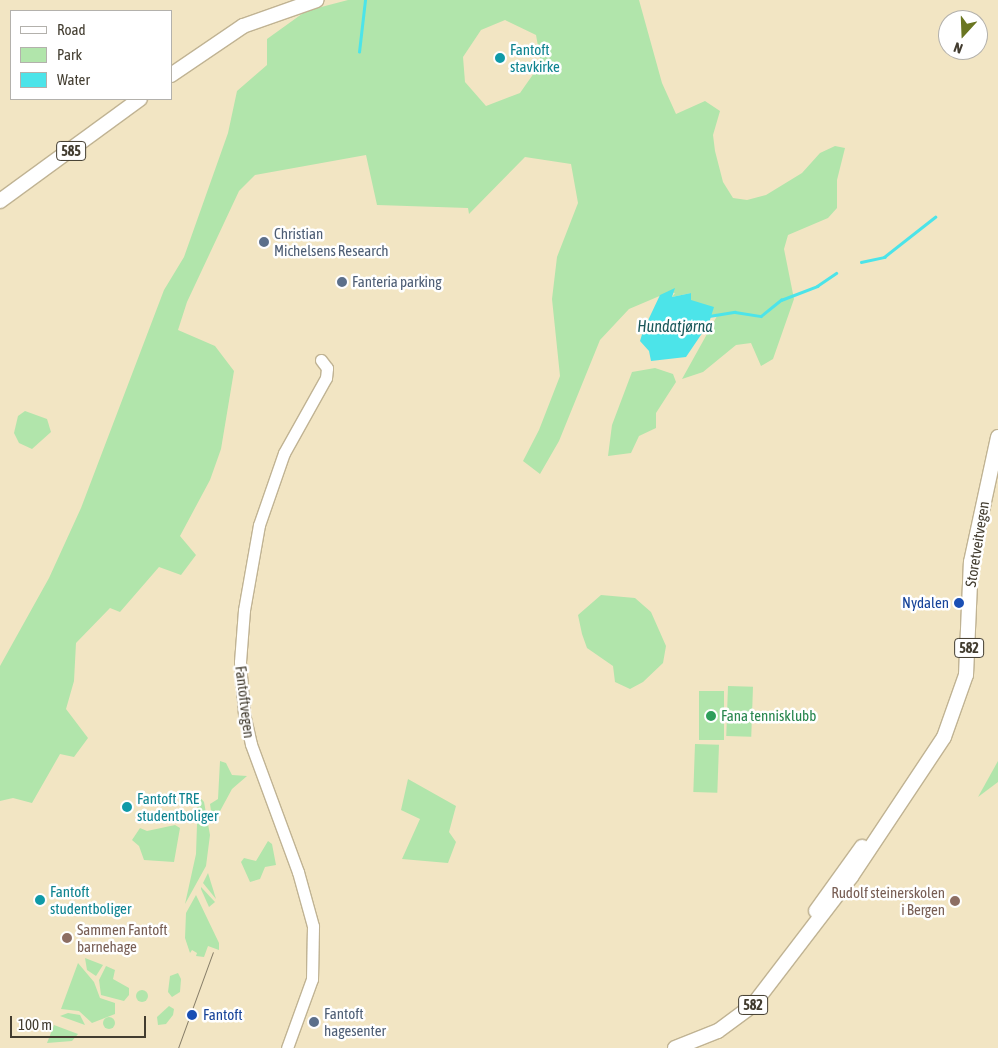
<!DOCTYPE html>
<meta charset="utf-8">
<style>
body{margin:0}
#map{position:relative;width:998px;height:1048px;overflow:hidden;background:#f2e5c3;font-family:"Asap Condensed",sans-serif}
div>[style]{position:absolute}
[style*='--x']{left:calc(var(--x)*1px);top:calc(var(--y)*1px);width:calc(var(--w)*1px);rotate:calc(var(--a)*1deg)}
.green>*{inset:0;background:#b1e5ab;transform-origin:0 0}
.round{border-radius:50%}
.water>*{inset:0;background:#4ce4e9}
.stream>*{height:2.5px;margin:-1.25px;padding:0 1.25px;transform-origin:1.25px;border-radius:1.25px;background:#4ce4e9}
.roads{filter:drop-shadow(1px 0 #c0b393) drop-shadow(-1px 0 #c0b393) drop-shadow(0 1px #c0b393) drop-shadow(0 -1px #c0b393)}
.minor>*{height:11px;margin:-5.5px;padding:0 5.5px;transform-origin:5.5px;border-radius:5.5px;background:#fff}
.major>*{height:14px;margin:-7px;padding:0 7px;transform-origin:7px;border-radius:7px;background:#fff}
.tram>*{height:1px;margin:-0.5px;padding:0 0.5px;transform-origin:0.5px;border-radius:0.5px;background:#877e69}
.dots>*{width:14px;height:14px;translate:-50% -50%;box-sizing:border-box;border:2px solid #fff;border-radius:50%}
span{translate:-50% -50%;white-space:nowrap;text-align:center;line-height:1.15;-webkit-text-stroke:5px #fff;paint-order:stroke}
.shield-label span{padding:1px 4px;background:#fff;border:1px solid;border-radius:4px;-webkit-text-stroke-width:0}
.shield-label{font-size:14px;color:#423c2f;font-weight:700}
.culture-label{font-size:15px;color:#0d838f}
.left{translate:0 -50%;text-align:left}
.service-label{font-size:15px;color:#4e5e75}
.street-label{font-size:15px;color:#423c2f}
.transit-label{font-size:15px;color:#164399}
.right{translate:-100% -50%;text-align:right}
.leisure-label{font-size:15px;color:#27864d}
.education-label{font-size:15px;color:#785e54}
.water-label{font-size:16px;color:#1a585a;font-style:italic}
.legend{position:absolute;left:10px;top:10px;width:162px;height:90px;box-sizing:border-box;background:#fff;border:1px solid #b3b1ac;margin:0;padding:6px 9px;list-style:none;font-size:15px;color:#423c2f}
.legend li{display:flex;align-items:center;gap:10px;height:25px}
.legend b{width:25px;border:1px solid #b3b1ac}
.north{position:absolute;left:938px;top:10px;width:50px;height:50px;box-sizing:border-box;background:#fff;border:1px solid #b3b1ac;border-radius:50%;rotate:200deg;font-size:14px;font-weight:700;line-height:20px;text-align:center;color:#423c2f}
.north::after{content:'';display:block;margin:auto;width:18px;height:22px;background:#6a7621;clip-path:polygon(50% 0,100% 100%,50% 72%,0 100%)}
.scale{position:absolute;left:10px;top:1016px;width:136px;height:22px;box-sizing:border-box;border:2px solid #423c2f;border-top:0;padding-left:6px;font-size:15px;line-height:18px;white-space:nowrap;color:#423c2f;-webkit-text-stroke:4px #fff;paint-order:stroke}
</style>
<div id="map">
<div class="green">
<div style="clip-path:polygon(evenodd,348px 0,639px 0,662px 83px,676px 114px,705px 101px,720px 111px,713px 135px,715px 151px,723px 182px,733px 198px,747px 200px,766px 195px,802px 173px,820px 153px,835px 146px,845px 148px,837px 180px,837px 208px,828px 218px,788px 235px,784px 249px,794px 299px,773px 359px,761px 366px,751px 343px,736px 345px,703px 372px,682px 379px,717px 316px,709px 316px,690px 301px,691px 293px,672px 297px,675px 293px,669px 292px,629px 309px,600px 340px,559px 441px,540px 474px,523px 461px,539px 430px,560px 376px,552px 299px,557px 257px,578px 203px,571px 164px,525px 157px,469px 214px,468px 208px,377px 205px,366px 155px,255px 175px,239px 191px,187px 302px,178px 330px,215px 346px,234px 371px,221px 449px,210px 480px,180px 536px,196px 555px,181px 575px,159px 567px,120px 612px,110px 608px,76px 643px,74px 681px,66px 709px,88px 738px,74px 757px,60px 754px,32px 803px,13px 798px,0 801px,0 666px,49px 578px,81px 508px,164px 290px,184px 257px,228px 133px,237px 91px,267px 65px,267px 39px,306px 11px,348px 0,505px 20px,536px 35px,541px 63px,520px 93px,486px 106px,465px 82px,463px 57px,481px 30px,505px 20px)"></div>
<div style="clip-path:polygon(655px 368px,673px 374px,676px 382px,656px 413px,656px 428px,639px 436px,631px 453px,608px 456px,612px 425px,632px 372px)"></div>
<div style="clip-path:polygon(25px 411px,47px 419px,51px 432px,32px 449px,19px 443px,14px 433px,18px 416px)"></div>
<div style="clip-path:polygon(601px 595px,635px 598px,651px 612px,666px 646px,663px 663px,643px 682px,630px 689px,615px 682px,613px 666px,587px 648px,582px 634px,578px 615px)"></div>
<div style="left:728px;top:686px;width:25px;height:50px;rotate:2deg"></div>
<div style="left:699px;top:691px;width:25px;height:49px"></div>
<div style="left:695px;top:744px;width:24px;height:48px;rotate:2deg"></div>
<div style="clip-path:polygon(220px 761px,226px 763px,232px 775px,247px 776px,232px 789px,213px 824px,210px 804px,218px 799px)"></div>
<div style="clip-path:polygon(998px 761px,998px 782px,978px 797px)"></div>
<div style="clip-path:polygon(408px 779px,456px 806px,449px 832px,456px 842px,448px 863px,402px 859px,420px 819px,401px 810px)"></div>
<div style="clip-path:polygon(198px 795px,204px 802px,210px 835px,206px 866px,185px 904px,196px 854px)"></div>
<div style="clip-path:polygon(175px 825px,180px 828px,174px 862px,144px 860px,139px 846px,132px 840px,140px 828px,147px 831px)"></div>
<div style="clip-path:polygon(268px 841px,272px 844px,276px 865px,265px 867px,260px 879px,250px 882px,241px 862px,244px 858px,256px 861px)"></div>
<div style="clip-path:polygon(208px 873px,216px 899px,203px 883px)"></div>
<div style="clip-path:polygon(201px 887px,215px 902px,209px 907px,201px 889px)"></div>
<div style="clip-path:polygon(196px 895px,219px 943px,219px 950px,208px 946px,204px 957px,196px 956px,197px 953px,192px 950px,190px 953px,185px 938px,186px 913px)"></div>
<div style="clip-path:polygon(85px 958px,103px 965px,96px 976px,87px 970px)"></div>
<div style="clip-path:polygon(78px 963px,94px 982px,100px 998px,115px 1003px,115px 1014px,92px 1023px,79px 1011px,61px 1009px)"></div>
<div style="clip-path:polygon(106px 966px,115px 970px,113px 979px,129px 988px,129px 995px,124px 1001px,101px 995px,99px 980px)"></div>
<div style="clip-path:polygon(178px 973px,181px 979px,180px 992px,172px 997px,168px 992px,170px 976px)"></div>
<div class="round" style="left:136px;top:990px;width:12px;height:12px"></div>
<div style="clip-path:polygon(169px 1006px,174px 1009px,173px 1015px,166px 1024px,158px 1025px,157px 1017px)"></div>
<div style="clip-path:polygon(68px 1013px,80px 1015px,85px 1025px,60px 1016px)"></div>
<div class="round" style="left:103px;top:1017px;width:12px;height:12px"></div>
<div style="clip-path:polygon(54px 1025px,78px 1034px,72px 1041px,47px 1043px)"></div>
</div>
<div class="water">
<div style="clip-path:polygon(675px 288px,672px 297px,691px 293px,691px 300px,714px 307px,709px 323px,686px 357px,651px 361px,649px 351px,640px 341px,643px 331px,660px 295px)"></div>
</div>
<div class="stream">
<div style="--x:359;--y:52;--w:52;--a:-83.4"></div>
<div style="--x:861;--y:262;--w:24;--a:-12"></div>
<div style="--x:884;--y:257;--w:65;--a:-38.1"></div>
<div style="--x:709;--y:316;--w:26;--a:-9"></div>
<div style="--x:735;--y:312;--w:26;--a:9"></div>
<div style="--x:761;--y:316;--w:26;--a:-39"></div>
<div style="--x:781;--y:300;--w:39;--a:-21"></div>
<div style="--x:817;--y:286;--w:23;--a:-34"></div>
</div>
<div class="roads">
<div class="minor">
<div style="--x:287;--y:1048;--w:73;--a:-70.1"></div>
<div style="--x:312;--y:979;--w:53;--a:-88.9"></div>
<div style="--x:313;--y:926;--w:56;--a:-105.5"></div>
<div style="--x:298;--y:872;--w:136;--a:-110.2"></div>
<div style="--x:251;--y:744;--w:31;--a:-103"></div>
<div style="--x:244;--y:714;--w:52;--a:-94.4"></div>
<div style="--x:240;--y:662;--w:52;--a:-85.6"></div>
<div style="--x:244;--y:610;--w:86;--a:-80"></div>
<div style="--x:259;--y:525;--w:76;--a:-70.9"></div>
<div style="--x:284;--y:453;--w:86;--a:-60.8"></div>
<div style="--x:326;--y:378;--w:10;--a:-84"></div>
<div style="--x:327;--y:368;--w:10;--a:-127"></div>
</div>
<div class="major">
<div style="--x:171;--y:75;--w:87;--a:-34.2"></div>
<div style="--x:243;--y:26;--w:78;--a:-19.4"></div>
<div style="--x:0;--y:201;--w:173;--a:-36.1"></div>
<div style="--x:816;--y:911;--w:79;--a:-54.3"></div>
<div style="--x:675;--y:1048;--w:46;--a:-21.6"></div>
<div style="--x:718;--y:1031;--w:44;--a:-36.6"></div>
<div style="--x:753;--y:1005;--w:161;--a:-52.6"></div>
<div style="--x:851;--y:877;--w:168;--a:-56.4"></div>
<div style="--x:944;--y:737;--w:66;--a:-70.5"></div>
<div style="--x:966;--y:675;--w:113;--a:-87.5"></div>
<div style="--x:971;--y:562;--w:128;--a:-77.8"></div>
</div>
</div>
<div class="tram">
<div style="--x:178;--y:1048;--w:102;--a:-70"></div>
</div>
<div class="dots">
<div style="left:500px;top:58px;background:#0f9aa8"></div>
<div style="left:264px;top:242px;background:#5c6f8a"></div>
<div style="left:342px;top:282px;background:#5c6f8a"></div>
<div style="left:959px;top:603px;background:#1a4fb4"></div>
<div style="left:711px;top:716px;background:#2e9e5b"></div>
<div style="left:127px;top:807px;background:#0f9aa8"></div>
<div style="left:40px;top:900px;background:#0f9aa8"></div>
<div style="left:955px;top:901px;background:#8d6e63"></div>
<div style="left:67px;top:938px;background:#8d6e63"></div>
<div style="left:192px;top:1015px;background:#1a4fb4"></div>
<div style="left:314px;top:1022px;background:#5c6f8a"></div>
</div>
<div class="shield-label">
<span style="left:71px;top:151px">585</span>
<span style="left:969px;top:648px">582</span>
<span style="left:753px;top:1005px">582</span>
</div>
<div class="culture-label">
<span class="left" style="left:510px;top:58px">Fantoft<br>stavkirke</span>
<span class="left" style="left:137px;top:807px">Fantoft TRE<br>studentboliger</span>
<span class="left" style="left:50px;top:900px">Fantoft<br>studentboliger</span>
</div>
<div class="service-label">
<span class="left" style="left:274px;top:242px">Christian<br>Michelsens Research</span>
<span class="left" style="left:352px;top:282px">Fanteria parking</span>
<span class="left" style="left:324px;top:1022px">Fantoft<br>hagesenter</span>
</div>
<div class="street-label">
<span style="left:977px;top:544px;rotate:-81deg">Storetveitvegen</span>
<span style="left:245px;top:702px;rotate:83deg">Fantoftvegen</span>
</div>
<div class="transit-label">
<span class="right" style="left:949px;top:603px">Nydalen</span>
<span class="left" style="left:203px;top:1015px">Fantoft</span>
</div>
<div class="leisure-label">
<span class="left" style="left:721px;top:716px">Fana tennisklubb</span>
</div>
<div class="education-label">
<span class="right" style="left:945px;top:901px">Rudolf steinerskolen<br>i Bergen</span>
<span class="left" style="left:77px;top:938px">Sammen Fantoft<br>barnehage</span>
</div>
<div class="water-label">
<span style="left:675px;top:326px">Hundatjørna</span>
</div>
<ul class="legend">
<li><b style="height:6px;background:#fff"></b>Road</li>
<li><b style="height:14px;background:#b1e5ab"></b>Park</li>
<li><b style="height:14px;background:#4ce4e9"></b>Water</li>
</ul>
<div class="north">N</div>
<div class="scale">100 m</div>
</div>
